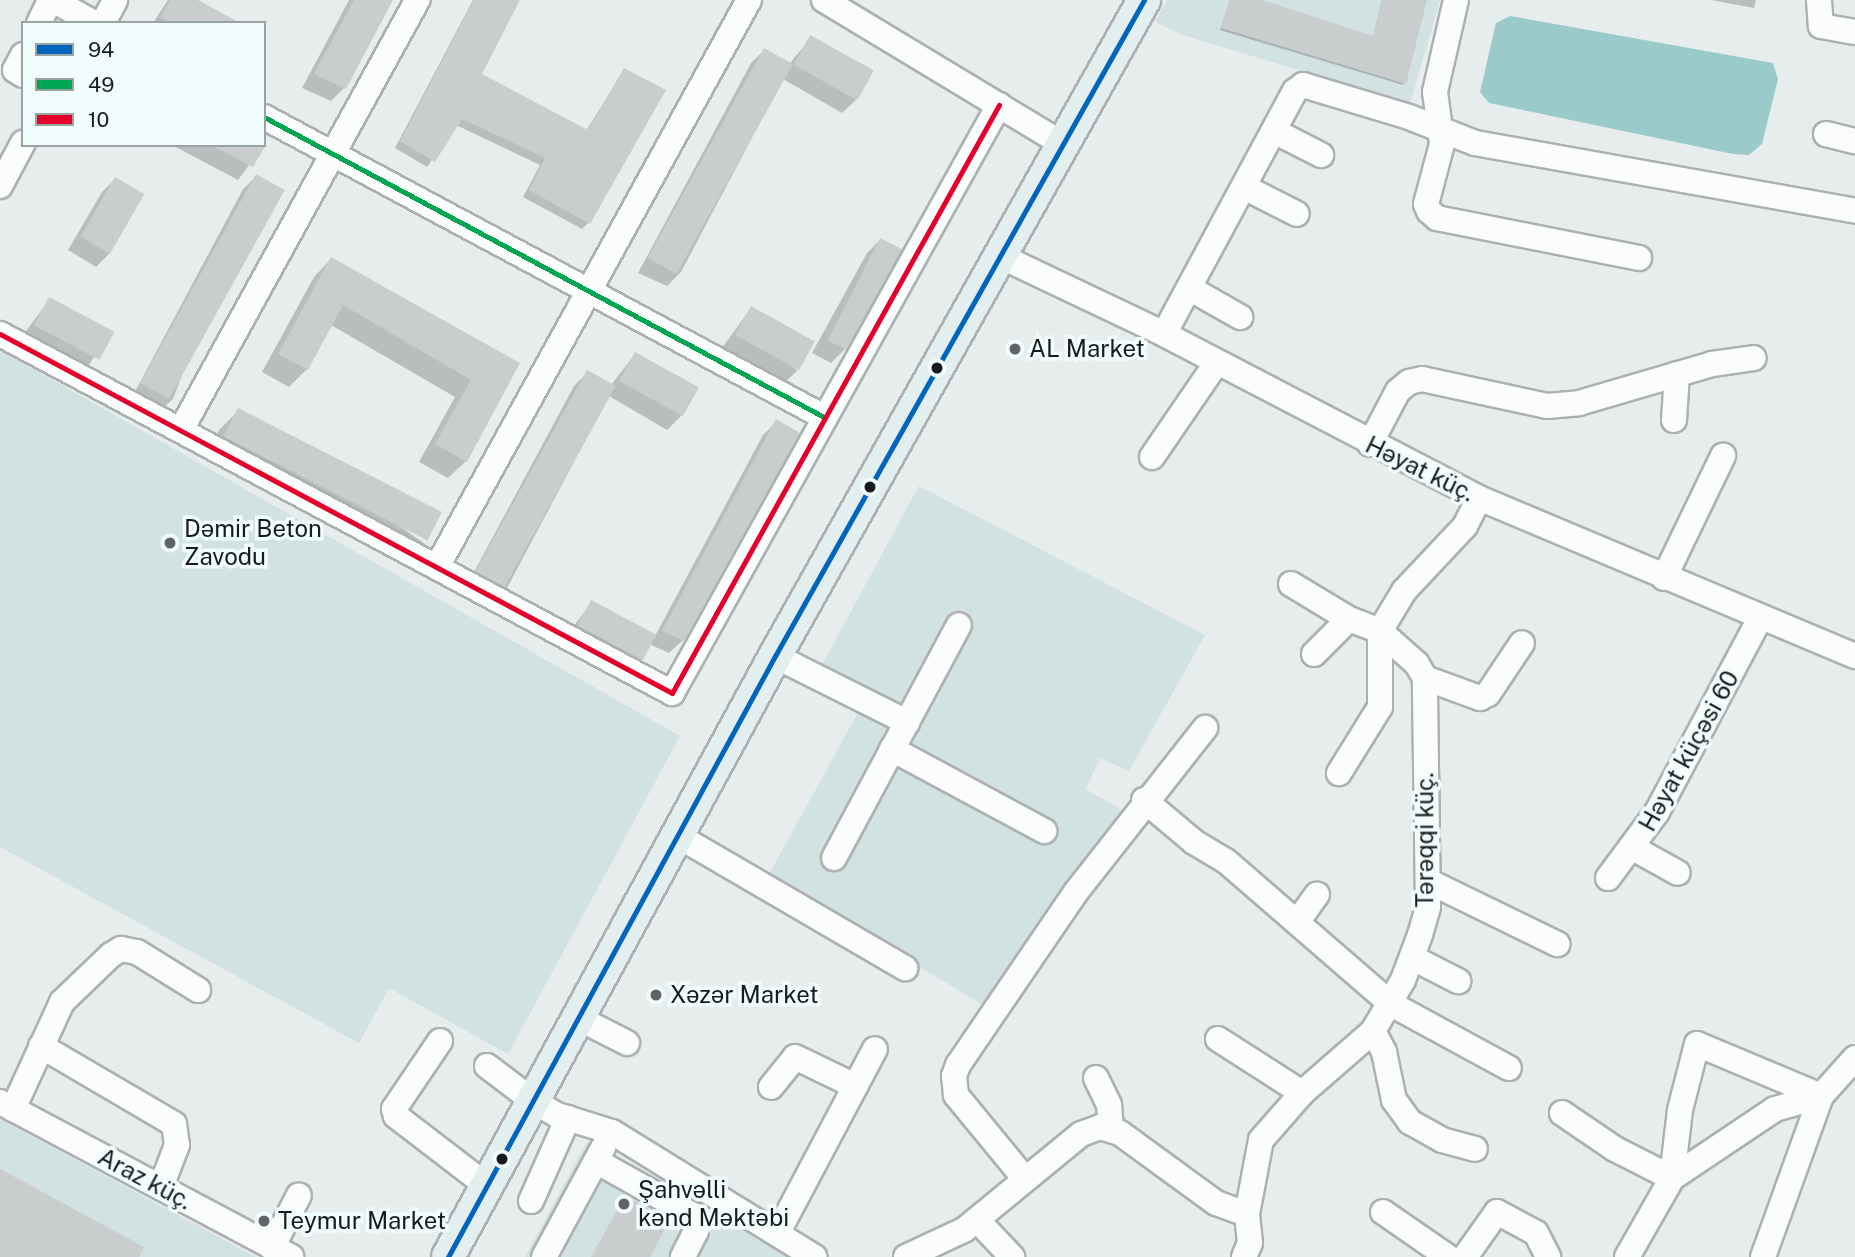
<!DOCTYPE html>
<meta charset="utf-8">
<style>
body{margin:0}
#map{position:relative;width:1855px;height:1257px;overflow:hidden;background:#e7eded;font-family:"Public Sans",sans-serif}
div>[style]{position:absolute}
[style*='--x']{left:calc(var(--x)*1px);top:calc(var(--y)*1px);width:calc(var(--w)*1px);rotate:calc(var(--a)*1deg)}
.built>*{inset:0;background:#d2e1e1}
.water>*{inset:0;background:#9bcacb}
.shadow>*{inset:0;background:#0003}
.building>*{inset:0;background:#c9cdcd;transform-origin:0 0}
.roads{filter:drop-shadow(2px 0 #acb0b0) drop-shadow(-2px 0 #acb0b0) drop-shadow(0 2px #acb0b0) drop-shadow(0 -2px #acb0b0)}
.minor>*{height:24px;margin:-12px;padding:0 12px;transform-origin:12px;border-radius:12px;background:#fbfcfc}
.major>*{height:32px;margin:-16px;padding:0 16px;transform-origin:16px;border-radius:16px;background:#e3eeee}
.bus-1>*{height:5px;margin:-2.5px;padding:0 2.5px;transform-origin:2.5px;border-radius:2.5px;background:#0065bd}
.bus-2>*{height:5px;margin:-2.5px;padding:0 2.5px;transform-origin:2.5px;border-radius:2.5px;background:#00a651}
.bus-3>*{height:5px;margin:-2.5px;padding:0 2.5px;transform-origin:2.5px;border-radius:2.5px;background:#e4002b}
.dots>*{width:19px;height:19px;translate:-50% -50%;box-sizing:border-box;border:4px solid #f1fdfd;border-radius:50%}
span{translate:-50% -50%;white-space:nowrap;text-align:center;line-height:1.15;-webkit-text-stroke:7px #f1fdfd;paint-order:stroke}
.poi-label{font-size:24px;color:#171b1b}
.left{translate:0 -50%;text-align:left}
.street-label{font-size:24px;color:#171b1b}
.legend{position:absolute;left:21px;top:21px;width:245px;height:126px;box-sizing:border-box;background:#f1fdfd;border:2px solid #9aa3a3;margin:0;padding:9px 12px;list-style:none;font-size:21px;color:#171b1b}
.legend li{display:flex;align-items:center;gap:14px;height:35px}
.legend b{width:35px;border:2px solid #9aa3a3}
</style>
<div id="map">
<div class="built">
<div style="clip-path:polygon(1167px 0,1440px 0,1410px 104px,1183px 35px,1155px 22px)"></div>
<div style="clip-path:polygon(0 350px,680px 736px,508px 1054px,389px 988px,359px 1043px,0 847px)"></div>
<div style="clip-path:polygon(919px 486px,1205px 635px,1129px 771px,1100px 758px,1086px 789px,1122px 810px,988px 1008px,768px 876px,859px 711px,816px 676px)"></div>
<div style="clip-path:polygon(0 1119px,256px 1257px,0 1257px)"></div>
<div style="clip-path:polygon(587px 1142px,789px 1257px,525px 1257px)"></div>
</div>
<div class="water">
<div style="clip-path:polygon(1510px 16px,1773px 63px,1778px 79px,1762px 144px,1749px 155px,1733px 154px,1489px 103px,1480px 92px,1496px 23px)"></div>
</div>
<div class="shadow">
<div style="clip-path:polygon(168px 0,195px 0,237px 23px,153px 23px)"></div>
<div style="clip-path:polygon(349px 0,391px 0,344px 88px,331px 101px,302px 88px)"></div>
<div style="clip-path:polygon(473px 0,518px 0,480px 75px,586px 131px,624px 70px,588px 223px,582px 229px,523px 197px,540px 165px,456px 125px,427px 167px,395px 148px)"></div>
<div style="clip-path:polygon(1230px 0,1256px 0,1373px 37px,1382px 0,1425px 0,1403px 85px,1220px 30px)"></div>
<div style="clip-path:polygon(1711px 0,1756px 0,1754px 8px)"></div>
<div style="clip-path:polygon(811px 38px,856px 100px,842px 113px,783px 79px,681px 272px,667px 286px,638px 273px,751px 63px,764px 50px,790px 63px)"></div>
<div style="clip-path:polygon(172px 145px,264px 145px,238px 180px)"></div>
<div style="clip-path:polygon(257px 176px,173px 399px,159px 412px,131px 399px,243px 189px)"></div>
<div style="clip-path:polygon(115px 179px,142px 195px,110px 253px,96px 267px,68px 250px,102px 192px)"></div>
<div style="clip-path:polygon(880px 240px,844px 350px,831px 363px,812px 353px,867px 253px)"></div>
<div style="clip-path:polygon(331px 259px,517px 363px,466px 461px,448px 478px,419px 462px,455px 397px,331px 325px,307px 369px,289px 387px,262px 372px,314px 277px)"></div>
<div style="clip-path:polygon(50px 299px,111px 332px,82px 375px,20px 339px)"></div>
<div style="clip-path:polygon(751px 308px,797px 371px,783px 384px,722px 348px)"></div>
<div style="clip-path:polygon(635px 354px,697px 387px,681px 416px,667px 430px,609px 396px,507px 588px,494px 601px,466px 587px,574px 386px,587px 373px,611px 385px)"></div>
<div style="clip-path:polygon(238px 411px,425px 544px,406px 563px,206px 457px,219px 430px)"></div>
<div style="clip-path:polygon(776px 422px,683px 640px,669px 653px,649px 644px,627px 672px,564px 639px,592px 602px,655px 636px,763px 435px)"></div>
</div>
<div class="building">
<div style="clip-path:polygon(170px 0,198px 0,240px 23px,170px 23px,160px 17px)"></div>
<div style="clip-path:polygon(354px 0,393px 0,346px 89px,314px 74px)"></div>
<div style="clip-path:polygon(474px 0,520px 0,482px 74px,588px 130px,624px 68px,666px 90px,590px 224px,529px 190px,545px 158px,462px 119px,435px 162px,400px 141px)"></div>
<div style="clip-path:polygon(1230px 0,1262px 0,1373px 36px,1382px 0,1427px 0,1406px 84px,1221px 28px)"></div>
<div style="left:810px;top:35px;width:73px;height:34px;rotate:29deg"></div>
<div style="left:764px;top:48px;width:33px;height:240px;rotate:29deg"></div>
<div style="clip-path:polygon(211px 145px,266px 145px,253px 167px)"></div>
<div style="left:256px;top:174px;width:33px;height:239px;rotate:29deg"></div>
<div style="left:115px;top:177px;width:34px;height:69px;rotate:30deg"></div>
<div style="left:880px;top:238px;width:25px;height:115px;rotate:27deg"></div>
<div style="clip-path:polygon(331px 257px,520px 363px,467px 462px,435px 444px,471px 380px,343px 305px,308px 370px,278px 354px)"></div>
<div style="left:49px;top:297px;width:74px;height:32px;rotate:28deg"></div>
<div style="left:751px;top:306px;width:73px;height:33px;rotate:29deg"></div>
<div style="left:635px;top:352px;width:73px;height:33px;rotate:29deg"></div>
<div style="left:587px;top:370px;width:33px;height:230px;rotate:29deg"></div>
<div style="left:238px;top:408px;width:229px;height:32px;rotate:27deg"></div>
<div style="clip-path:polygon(776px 419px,800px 433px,684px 641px,662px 631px)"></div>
<div style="left:591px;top:600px;width:74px;height:29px;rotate:28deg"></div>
<div style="clip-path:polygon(0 1169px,144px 1247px,139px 1257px,0 1257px)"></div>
<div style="clip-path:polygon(625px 1196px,670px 1220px,650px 1257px,591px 1257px)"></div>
</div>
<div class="roads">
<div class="minor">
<div style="--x:53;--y:0;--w:47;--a:29.3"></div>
<div style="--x:824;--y:0;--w:277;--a:31.1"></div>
<div style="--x:1456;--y:0;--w:94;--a:102.9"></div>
<div style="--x:1435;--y:92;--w:52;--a:82.3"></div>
<div style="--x:1442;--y:144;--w:62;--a:104.9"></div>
<div style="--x:1426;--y:204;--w:8;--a:67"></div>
<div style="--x:1429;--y:211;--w:11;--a:41"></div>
<div style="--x:1437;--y:218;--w:206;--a:11.2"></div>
<div style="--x:1819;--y:0;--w:26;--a:86"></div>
<div style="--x:1821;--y:26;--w:35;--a:10"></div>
<div style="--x:39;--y:23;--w:25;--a:-64"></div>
<div style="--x:103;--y:23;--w:26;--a:-62"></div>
<div style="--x:23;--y:55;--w:17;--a:118"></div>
<div style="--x:15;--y:70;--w:9;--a:32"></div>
<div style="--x:264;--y:117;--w:635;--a:28.18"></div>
<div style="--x:1274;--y:131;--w:53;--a:27.1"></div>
<div style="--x:1826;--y:134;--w:30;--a:14"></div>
<div style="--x:0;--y:186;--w:49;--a:-61.9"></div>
<div style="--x:1244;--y:187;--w:59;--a:27"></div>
<div style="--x:998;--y:255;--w:184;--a:25.4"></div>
<div style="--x:1164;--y:334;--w:355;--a:27.5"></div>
<div style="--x:1479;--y:498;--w:408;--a:22.8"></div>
<div style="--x:1189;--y:288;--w:59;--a:29.6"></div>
<div style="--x:0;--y:334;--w:762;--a:28.11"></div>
<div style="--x:672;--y:693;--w:673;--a:-60.92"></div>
<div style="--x:1164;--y:334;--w:276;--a:-61.7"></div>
<div style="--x:1295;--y:91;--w:10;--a:-37"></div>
<div style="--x:1303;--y:85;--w:111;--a:16.8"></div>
<div style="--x:1409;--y:117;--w:71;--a:21.5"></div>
<div style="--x:1475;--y:143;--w:386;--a:10.1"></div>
<div style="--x:1674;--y:420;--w:46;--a:-86.3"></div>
<div style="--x:181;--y:430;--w:491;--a:-61.2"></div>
<div style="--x:1370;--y:444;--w:60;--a:-62.2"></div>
<div style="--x:1398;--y:391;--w:14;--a:-39"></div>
<div style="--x:1409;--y:382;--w:13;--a:-13"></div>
<div style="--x:1422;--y:379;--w:128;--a:12.2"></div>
<div style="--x:1547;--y:406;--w:32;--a:-5"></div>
<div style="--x:1579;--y:403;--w:139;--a:-16.3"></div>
<div style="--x:1712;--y:364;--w:42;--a:-8.1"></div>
<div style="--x:1152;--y:457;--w:115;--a:-55.6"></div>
<div style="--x:437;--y:567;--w:647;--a:-61.18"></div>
<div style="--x:1664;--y:578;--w:136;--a:-64.2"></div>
<div style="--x:1291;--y:584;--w:68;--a:31.1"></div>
<div style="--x:1349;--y:619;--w:33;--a:21"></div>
<div style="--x:1380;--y:631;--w:76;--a:90"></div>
<div style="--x:1380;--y:707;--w:78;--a:121.8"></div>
<div style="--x:1314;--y:654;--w:49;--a:-45"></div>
<div style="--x:775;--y:656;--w:148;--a:26.6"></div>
<div style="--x:1425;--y:678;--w:59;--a:20"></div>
<div style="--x:1480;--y:698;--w:9;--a:-27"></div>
<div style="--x:1488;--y:694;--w:61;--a:-56.3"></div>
<div style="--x:892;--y:749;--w:173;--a:28.3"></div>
<div style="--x:1144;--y:800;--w:65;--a:40"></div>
<div style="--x:1194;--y:842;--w:37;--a:31"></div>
<div style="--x:1226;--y:861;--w:218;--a:40.9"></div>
<div style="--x:1391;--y:1004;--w:134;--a:28.5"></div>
<div style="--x:678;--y:836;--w:263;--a:30.2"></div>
<div style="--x:1633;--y:848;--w:51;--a:29.1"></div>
<div style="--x:834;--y:858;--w:264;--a:-61.8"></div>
<div style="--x:1608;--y:878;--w:82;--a:-53.4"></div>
<div style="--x:1657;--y:812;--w:220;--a:-62"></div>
<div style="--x:1428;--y:881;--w:144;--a:26"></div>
<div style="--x:1297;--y:922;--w:34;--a:-54"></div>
<div style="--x:1413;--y:958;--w:51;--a:27.1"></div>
<div style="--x:578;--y:1018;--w:55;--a:27"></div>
<div style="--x:1373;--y:1031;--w:24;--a:62"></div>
<div style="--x:1384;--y:1052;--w:49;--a:78.2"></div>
<div style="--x:1394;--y:1100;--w:27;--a:54"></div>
<div style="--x:1410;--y:1122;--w:37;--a:29"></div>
<div style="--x:1442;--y:1140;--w:34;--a:15"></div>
<div style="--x:1218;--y:1039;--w:100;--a:32.7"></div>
<div style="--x:440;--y:1041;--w:82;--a:124.1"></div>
<div style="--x:394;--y:1109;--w:7;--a:74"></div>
<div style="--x:396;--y:1116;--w:113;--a:37.5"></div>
<div style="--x:41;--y:1046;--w:154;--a:30.4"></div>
<div style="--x:174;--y:1124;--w:21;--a:82"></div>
<div style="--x:177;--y:1145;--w:45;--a:110.9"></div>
<div style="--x:487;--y:1066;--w:56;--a:37.1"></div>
<div style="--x:532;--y:1100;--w:29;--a:31"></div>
<div style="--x:557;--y:1115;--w:58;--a:17.2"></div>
<div style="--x:612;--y:1132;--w:238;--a:31.7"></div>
<div style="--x:1096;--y:1078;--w:30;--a:64"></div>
<div style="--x:1109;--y:1105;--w:23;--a:85"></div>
<div style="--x:771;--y:1087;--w:38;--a:-51"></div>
<div style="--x:795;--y:1057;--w:67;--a:25.8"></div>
<div style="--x:0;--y:1102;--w:330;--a:28"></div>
<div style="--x:13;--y:1109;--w:118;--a:-65.4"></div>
<div style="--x:62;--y:1002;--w:68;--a:-43.8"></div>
<div style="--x:111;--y:955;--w:12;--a:-31"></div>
<div style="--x:121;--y:949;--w:16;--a:11"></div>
<div style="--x:137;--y:952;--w:72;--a:31.9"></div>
<div style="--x:1562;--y:1113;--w:64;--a:34.2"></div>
<div style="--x:1615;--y:1149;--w:64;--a:27"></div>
<div style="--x:1672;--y:1178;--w:124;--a:-33.8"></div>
<div style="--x:1775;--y:1109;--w:48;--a:-15.8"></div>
<div style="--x:596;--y:1161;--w:109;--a:29.2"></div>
<div style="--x:691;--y:1214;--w:18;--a:74"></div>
<div style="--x:696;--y:1231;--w:29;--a:117"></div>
<div style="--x:1025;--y:1179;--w:109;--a:-129.4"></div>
<div style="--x:956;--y:1095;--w:19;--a:-96"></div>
<div style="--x:954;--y:1076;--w:12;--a:-70"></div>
<div style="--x:958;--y:1065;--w:209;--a:-55.7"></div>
<div style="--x:1076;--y:892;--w:209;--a:-51.8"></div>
<div style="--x:531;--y:1201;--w:91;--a:-66"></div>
<div style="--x:1383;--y:1212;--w:79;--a:34.7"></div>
<div style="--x:978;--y:1221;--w:50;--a:46.6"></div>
<div style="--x:777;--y:1234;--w:209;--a:-62.1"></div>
<div style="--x:272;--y:1248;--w:59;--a:-63"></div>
<div style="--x:544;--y:1257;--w:124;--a:-61.6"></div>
<div style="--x:906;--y:1257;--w:64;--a:-25"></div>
<div style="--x:964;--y:1230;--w:151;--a:-39.4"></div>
<div style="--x:1081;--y:1134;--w:20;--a:-20"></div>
<div style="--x:1100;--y:1127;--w:21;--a:17"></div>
<div style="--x:1120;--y:1133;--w:119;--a:36.1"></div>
<div style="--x:1216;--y:1203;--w:33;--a:20"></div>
<div style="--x:1244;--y:1257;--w:15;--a:-67"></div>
<div style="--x:1250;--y:1243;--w:29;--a:-96"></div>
<div style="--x:1247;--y:1214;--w:75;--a:-79.3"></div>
<div style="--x:1261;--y:1140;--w:62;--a:-48.9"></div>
<div style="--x:1302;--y:1093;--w:94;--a:-41.1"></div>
<div style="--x:1373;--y:1031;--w:59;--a:-59.5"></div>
<div style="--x:1403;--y:980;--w:48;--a:-69.3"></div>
<div style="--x:1420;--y:935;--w:29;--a:-74"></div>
<div style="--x:1428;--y:907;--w:229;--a:-90.8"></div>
<div style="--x:1425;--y:678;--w:16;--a:-120"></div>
<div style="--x:1417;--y:664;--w:50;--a:-138.3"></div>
<div style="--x:1380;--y:631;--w:47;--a:-59"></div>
<div style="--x:1404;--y:591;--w:89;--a:-46.8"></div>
<div style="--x:1465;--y:526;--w:31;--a:-63"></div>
<div style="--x:1465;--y:1257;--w:55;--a:-54.6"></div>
<div style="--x:1497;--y:1212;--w:44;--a:28.3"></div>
<div style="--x:1536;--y:1233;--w:27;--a:63"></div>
<div style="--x:1627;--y:1257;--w:91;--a:-60.3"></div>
<div style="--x:1672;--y:1178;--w:68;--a:-83.3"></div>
<div style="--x:1680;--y:1110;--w:68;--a:-75.6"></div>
<div style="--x:1697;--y:1044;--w:134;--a:22.8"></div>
<div style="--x:1763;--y:1257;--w:171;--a:-70.2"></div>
<div style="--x:1821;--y:1096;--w:51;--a:-48.2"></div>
</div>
<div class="major">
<div style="--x:448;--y:1257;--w:684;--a:-61.45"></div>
<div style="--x:775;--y:656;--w:753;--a:-60.64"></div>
</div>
</div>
<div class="bus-1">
<div style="--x:448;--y:1257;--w:684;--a:-61.45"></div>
<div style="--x:775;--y:656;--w:753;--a:-60.64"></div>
</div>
<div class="bus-2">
<div style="--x:264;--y:117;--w:635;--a:28.18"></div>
</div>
<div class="bus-3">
<div style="--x:0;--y:334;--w:762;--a:28.11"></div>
<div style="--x:672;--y:693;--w:673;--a:-60.92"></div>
</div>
<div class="dots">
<div style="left:1015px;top:349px;background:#606464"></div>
<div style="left:937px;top:368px;background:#171b1b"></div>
<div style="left:870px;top:487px;background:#171b1b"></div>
<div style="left:170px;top:543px;background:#606464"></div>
<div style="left:656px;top:995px;background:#606464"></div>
<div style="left:502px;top:1159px;background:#171b1b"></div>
<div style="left:624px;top:1204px;background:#606464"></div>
<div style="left:264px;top:1221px;background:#606464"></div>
</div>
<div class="poi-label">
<span class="left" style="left:1029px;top:349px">AL Market</span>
<span class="left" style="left:184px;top:543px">Dəmir Beton<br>Zavodu</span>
<span class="left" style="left:670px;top:995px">Xəzər Market</span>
<span class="left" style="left:638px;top:1204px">Şahvəlli<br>kənd Məktəbi</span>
<span class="left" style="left:278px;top:1221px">Teymur Market</span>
</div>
<div class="street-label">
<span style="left:1420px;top:469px;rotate:26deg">Həyat küç.</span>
<span style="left:1689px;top:751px;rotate:-61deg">Həyat küçəsi 60</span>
<span style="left:1425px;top:840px;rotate:-90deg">Tərəqqi küç.</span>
<span style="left:145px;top:1179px;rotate:28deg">Araz küç.</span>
</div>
<ul class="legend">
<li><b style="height:9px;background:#0065bd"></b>94</li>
<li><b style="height:9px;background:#00a651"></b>49</li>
<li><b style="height:9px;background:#e4002b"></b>10</li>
</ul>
</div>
